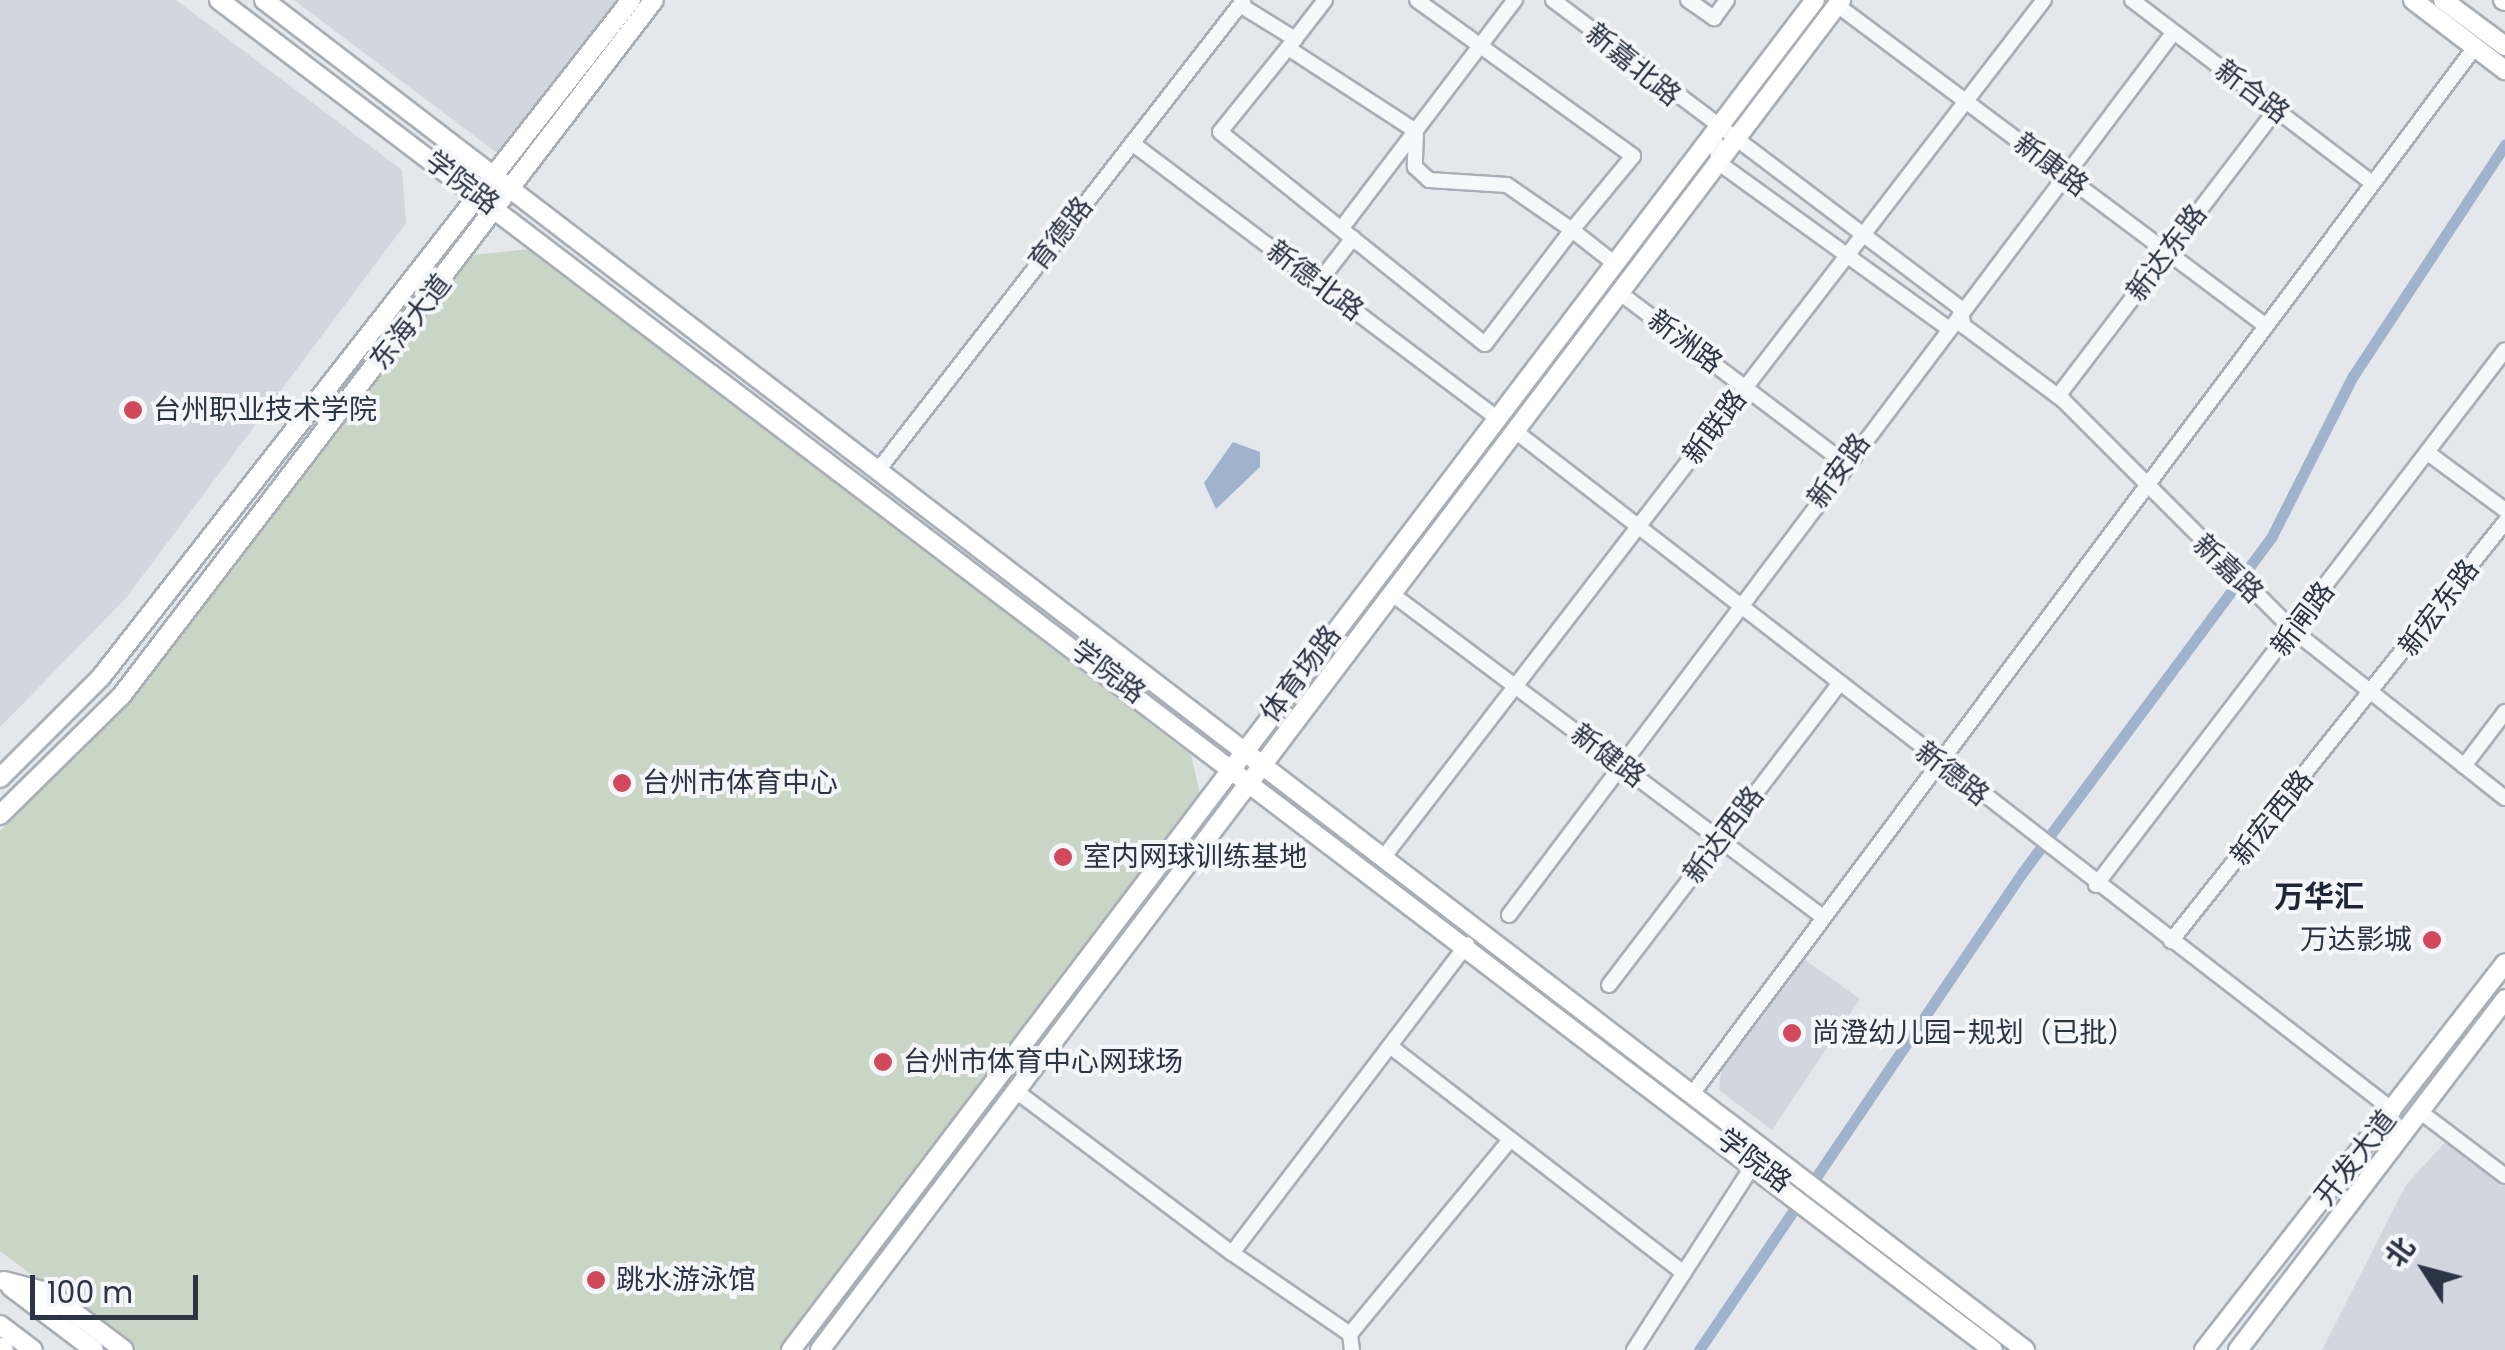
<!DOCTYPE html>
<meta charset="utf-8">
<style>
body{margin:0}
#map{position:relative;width:2505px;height:1350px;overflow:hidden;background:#e4e7ec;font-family:Poppins,"Noto Sans SC",sans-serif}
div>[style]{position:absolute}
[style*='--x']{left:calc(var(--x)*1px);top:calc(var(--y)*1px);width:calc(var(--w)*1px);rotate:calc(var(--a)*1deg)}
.built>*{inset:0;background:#d2d6de}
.green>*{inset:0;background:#c9d6c5}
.water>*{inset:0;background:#9fb4cc}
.canal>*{height:11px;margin:-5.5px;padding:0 5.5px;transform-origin:5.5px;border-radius:5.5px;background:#9fb4cc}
.roads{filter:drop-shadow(2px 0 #a9aeb7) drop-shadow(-2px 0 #a9aeb7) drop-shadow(0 2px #a9aeb7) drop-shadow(0 -2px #a9aeb7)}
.minor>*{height:14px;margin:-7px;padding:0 7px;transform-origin:7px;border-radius:7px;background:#f7f8fa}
.major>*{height:18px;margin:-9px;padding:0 9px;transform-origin:9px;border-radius:9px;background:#fff}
.dots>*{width:28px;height:28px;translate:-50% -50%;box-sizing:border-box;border:5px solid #f4f6f9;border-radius:50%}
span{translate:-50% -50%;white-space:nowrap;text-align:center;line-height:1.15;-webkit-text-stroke:8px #f4f6f9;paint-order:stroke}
.street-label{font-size:28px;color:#2b3445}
.poi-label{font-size:28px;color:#2b3445}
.left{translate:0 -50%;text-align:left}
.right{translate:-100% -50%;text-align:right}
.neighbourhood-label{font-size:30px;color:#1d2536;font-weight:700}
.north{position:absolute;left:2375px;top:1220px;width:100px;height:100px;-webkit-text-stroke:8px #f4f6f9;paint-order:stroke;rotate:306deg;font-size:28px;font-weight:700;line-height:40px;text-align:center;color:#2b3445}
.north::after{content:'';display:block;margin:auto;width:35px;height:45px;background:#2b3445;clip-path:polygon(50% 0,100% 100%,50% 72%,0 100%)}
.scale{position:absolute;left:30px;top:1275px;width:168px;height:45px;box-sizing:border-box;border:5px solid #2b3445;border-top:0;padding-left:12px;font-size:30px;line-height:35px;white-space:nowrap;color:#2b3445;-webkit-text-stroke:8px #f4f6f9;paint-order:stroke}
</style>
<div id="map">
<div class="built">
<div style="clip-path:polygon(0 0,176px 0,402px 170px,406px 223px,126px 598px,0 727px)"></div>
<div style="clip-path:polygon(294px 0,617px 0,501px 156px)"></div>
<div style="clip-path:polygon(1804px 959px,1860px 999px,1772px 1130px,1719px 1090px,1722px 1066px)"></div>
<div style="clip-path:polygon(2449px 1138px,2505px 1181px,2505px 1350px,2322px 1350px,2406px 1185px)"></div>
</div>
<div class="green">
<div style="clip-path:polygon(531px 249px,1191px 755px,1205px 815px,792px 1350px,132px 1350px,0 1251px,0 831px,148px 678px,472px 255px)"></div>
</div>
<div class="water">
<div style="clip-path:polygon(1233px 442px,1260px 452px,1260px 467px,1216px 509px,1204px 483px)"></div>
</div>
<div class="canal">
<div style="--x:1699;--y:1350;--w:576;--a:-55.9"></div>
<div style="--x:2022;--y:873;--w:417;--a:-53.4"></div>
<div style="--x:2271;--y:538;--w:182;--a:-63.2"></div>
<div style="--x:2353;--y:376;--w:277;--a:-56.7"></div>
</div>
<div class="roads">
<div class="minor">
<div style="--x:1553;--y:0;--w:509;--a:37.1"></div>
<div style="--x:1959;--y:307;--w:20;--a:75"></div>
<div style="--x:1964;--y:326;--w:124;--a:36.8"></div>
<div style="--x:2063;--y:400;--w:327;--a:45"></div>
<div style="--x:2294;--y:631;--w:269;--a:38.4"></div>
<div style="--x:1688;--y:0;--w:32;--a:35"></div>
<div style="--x:1714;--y:18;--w:22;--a:-54"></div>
<div style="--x:2132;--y:0;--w:302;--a:37.3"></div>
<div style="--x:1240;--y:5;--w:65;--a:31.7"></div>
<div style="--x:1295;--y:39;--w:119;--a:128.9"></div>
<div style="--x:1220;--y:132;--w:339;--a:38.7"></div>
<div style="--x:1485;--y:344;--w:143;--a:-52.7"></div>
<div style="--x:1572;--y:230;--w:53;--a:38.2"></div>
<div style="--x:1837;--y:5;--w:536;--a:36.81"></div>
<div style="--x:1295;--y:39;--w:49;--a:-52.4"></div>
<div style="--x:1288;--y:48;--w:153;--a:33"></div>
<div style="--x:1416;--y:131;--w:36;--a:92"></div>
<div style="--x:1415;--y:167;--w:19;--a:43"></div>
<div style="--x:1429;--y:180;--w:78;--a:3.7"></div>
<div style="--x:1507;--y:185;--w:79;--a:34.7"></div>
<div style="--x:1572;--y:230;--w:96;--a:-50.5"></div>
<div style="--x:1633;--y:156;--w:266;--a:-144.2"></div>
<div style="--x:1714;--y:131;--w:32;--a:81"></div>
<div style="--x:1719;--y:163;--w:284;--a:35.8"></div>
<div style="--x:1132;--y:143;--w:457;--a:37"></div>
<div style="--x:1341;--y:229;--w:288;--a:-52.8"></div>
<div style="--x:1318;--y:283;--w:57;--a:-52.1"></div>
<div style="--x:1620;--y:293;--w:282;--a:37.1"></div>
<div style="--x:2058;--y:396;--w:360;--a:-52.7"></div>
<div style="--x:1515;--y:431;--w:1111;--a:37.73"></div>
<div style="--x:2428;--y:453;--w:96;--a:36.5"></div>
<div style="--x:879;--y:469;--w:593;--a:-52.13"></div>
<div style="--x:1392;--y:594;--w:539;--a:36.85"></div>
<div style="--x:2464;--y:766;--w:68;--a:-52.8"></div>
<div style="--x:1386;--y:854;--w:1078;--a:-52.39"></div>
<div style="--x:2096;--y:885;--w:673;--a:-52.6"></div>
<div style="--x:1509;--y:915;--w:1105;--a:-53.02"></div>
<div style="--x:2171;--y:941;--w:536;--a:-51.44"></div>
<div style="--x:1609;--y:985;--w:377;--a:-52.6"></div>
<div style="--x:1390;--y:1046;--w:371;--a:37.7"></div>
<div style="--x:1695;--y:1090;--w:1302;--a:-53.21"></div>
<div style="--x:1016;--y:1091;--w:270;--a:36.9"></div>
<div style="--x:1232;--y:1253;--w:388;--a:-52.7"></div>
<div style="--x:2422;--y:1113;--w:104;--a:37.2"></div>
<div style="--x:1232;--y:1253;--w:143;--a:34.5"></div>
<div style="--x:1350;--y:1334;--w:16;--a:83"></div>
<div style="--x:1350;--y:1334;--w:251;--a:-50.5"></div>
<div style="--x:1634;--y:1350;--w:224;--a:-57.2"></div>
</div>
<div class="major">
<div style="--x:219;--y:0;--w:2229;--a:37.27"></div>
<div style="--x:264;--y:0;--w:2219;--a:37.47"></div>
<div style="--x:2413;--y:0;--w:116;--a:37.3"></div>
<div style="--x:2443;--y:0;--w:77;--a:36.6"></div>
<div style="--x:2503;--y:0;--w:2;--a:27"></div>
<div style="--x:0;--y:778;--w:143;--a:-45"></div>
<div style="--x:101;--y:677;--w:860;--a:-51.94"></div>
<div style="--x:0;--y:815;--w:171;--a:-44.5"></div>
<div style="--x:122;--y:695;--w:875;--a:-52.57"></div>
<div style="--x:4;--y:1281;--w:44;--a:14.3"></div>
<div style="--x:47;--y:1292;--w:96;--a:37"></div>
<div style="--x:11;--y:1287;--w:104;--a:37.2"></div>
<div style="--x:0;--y:1325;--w:41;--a:37.1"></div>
<div style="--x:0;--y:1347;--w:5;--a:37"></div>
<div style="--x:791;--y:1350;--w:1694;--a:-52.82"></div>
<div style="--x:820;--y:1350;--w:1693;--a:-52.9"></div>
<div style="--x:2204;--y:1350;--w:490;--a:-52.1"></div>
<div style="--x:2238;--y:1350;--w:441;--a:-52.7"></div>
</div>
</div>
<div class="dots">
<div style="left:133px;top:410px;background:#d1495b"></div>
<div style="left:622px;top:783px;background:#d1495b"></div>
<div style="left:1063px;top:857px;background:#d1495b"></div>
<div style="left:2432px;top:940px;background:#d1495b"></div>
<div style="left:1792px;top:1033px;background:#d1495b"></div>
<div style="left:883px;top:1062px;background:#d1495b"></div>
<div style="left:596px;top:1280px;background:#d1495b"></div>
</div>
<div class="street-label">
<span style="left:1633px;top:65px;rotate:39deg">新嘉北路</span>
<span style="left:2252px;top:92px;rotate:37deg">新合路</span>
<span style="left:2051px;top:165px;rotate:37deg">新康路</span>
<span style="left:462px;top:183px;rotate:37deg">学院路</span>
<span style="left:1061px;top:234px;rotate:-52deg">育德路</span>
<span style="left:2167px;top:253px;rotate:-53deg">新达东路</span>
<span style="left:1315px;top:281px;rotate:37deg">新德北路</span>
<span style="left:411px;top:322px;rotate:-52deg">东海大道</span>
<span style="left:1685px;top:342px;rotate:37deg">新洲路</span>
<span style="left:1715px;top:427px;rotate:-53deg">新联路</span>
<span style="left:1839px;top:471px;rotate:-54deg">新安路</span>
<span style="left:2228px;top:569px;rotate:44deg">新嘉路</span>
<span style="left:2439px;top:608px;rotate:-53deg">新宏东路</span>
<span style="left:2303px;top:619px;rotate:-53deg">新闸路</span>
<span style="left:1108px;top:672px;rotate:37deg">学院路</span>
<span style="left:1301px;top:674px;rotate:-53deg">体育场路</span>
<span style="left:1608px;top:756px;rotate:37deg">新健路</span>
<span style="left:1952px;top:774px;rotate:38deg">新德路</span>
<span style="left:2272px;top:818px;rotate:-51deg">新宏西路</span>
<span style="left:1724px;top:835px;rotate:-53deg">新达西路</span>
<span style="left:2356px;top:1158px;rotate:-52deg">开发大道</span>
<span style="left:1754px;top:1161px;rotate:37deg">学院路</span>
</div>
<div class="poi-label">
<span class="left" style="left:153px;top:410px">台州职业技术学院</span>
<span class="left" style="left:642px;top:783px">台州市体育中心</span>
<span class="left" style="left:1083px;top:857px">室内网球训练基地</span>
<span class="right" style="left:2412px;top:940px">万达影城</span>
<span class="left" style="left:1812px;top:1033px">尚澄幼儿园-规划（已批）</span>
<span class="left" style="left:903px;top:1062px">台州市体育中心网球场</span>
<span class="left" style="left:616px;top:1280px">跳水游泳馆</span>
</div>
<div class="neighbourhood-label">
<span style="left:2319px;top:897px">万华汇</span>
</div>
<div class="north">北</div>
<div class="scale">100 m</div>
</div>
